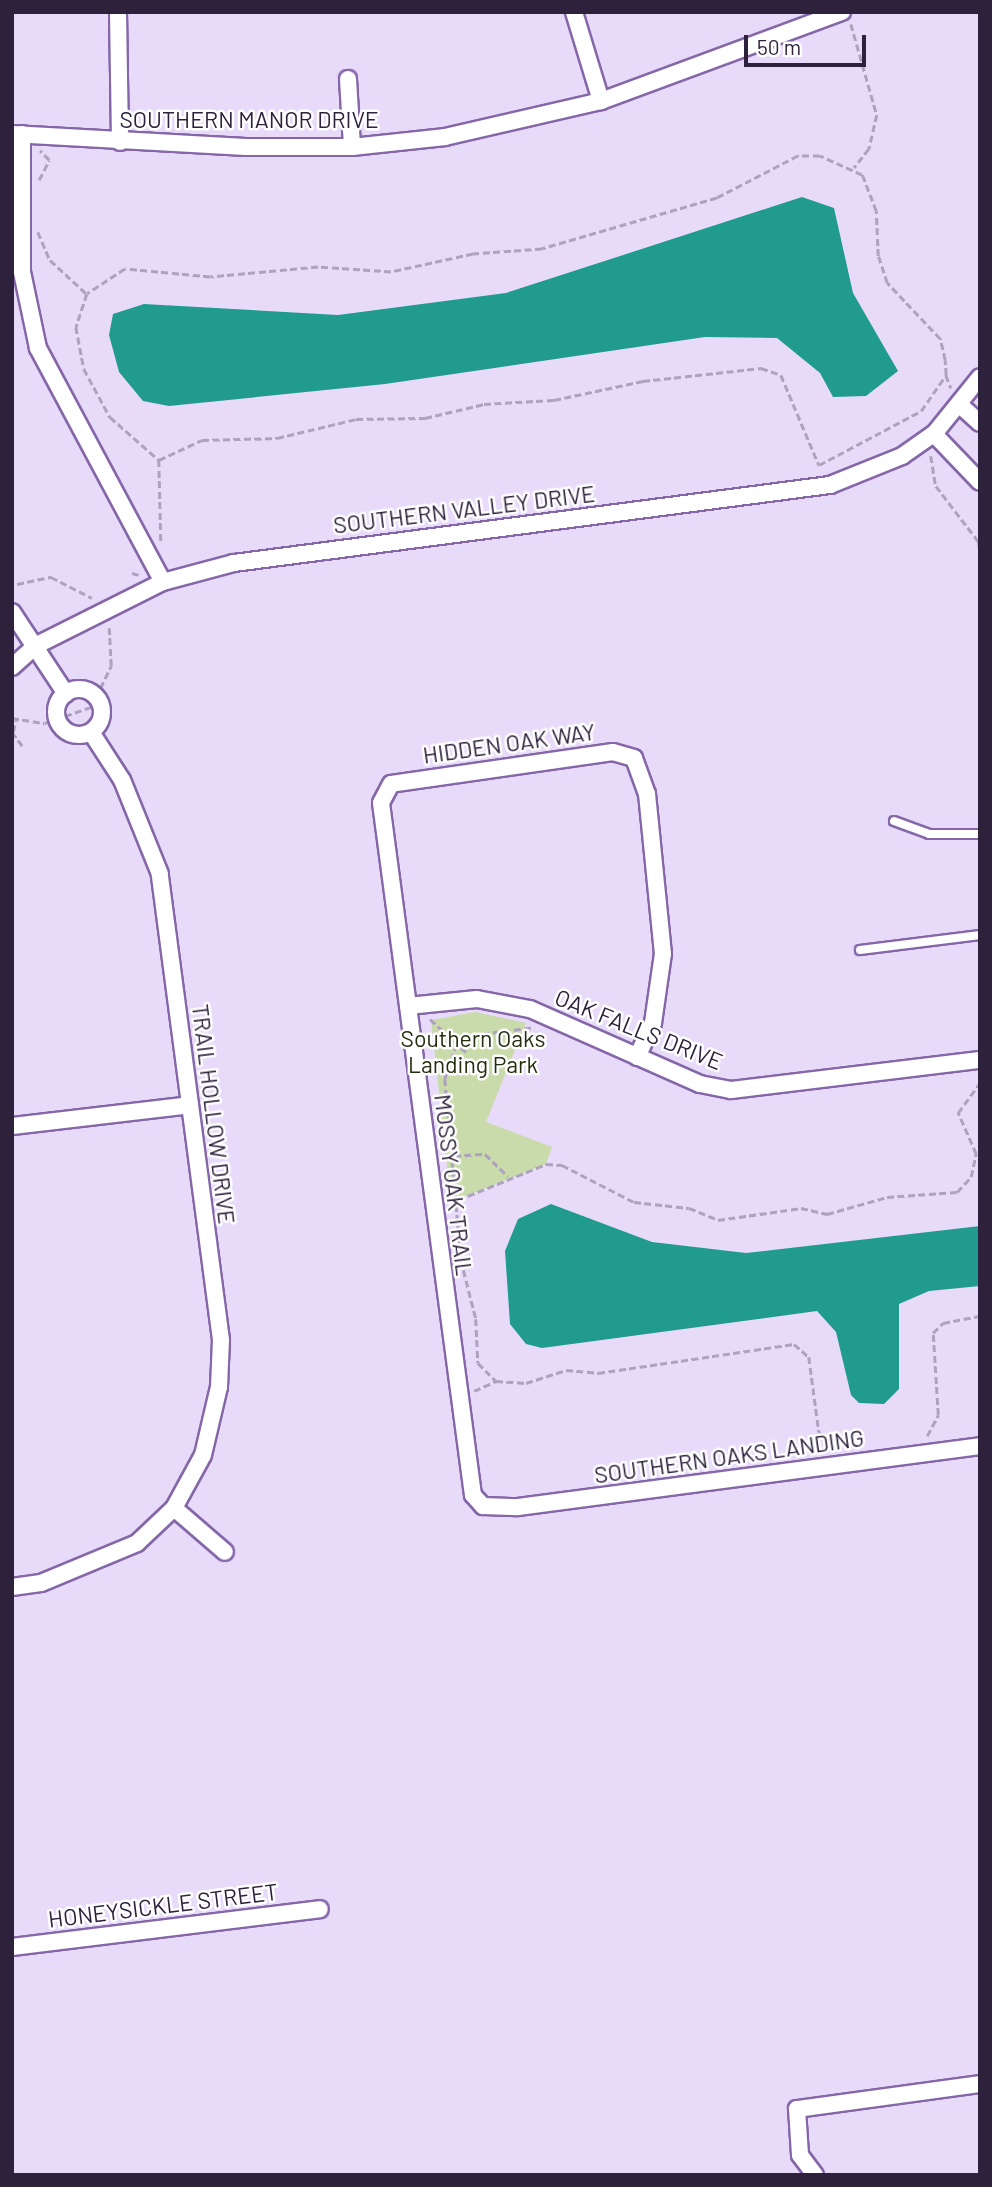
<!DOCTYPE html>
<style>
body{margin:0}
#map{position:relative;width:992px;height:2187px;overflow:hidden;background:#e8dbf9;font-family:Barlow,sans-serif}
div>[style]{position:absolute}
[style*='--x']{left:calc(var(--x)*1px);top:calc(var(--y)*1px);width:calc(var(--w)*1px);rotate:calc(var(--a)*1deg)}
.green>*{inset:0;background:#c9dbab}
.water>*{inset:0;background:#219b8e}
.path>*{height:2.5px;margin-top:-1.25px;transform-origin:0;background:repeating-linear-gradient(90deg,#aea2bf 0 7px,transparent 0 10.5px)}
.roads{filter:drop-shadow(2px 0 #8567a9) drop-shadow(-2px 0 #8567a9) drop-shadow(0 2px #8567a9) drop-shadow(0 -2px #8567a9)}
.service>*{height:8px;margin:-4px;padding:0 4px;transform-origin:4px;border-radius:4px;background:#fff}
.minor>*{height:16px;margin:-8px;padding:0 8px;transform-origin:8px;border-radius:8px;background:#fff}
.minor>.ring{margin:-8px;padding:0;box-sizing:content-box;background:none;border:16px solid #fff;border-radius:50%}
span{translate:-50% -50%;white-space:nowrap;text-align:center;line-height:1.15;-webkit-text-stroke:5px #fff;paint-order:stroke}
.street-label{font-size:23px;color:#2d213c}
.park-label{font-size:23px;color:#242e0e}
.frame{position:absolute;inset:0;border:14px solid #2d213c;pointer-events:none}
.scale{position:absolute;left:744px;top:35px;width:122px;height:32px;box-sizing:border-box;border:4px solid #2d213c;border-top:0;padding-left:9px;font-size:21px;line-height:24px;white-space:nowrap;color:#2d213c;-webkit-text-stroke:5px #fff;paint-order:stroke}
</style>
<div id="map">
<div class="green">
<div style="clip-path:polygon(475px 1012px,526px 1023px,486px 1122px,552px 1147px,546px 1164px,451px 1202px,431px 1020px)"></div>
</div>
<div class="water">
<div style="clip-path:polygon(802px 197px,834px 208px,853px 293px,898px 371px,866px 396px,833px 397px,820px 373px,777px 338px,705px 337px,385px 384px,169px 406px,143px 401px,119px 372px,109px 335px,113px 314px,144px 304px,338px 315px,506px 293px)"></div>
<div style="clip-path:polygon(551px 1204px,652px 1242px,746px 1253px,980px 1226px,980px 1286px,929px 1291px,899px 1304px,899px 1389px,884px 1404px,859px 1403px,851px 1395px,836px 1332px,817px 1311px,542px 1348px,526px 1344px,510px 1324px,505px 1251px,518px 1219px)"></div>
</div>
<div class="path">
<div style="--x:851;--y:24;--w:95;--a:74.1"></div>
<div style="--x:877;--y:115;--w:35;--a:103"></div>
<div style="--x:869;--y:149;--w:24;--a:128"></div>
<div style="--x:39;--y:180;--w:22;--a:-63"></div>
<div style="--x:49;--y:160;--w:13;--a:-135"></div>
<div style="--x:38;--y:232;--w:30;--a:67"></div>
<div style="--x:50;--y:260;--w:50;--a:42.6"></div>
<div style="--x:946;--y:375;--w:14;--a:69"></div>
<div style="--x:931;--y:456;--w:30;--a:81"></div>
<div style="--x:936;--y:486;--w:71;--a:52.5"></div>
<div style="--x:979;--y:542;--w:14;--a:86"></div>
<div style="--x:159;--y:460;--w:47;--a:-24.9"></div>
<div style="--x:202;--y:440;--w:75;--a:-1.5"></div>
<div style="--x:277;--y:438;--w:81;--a:-13.5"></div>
<div style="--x:356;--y:419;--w:69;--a:-0.8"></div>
<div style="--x:425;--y:418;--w:61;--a:-13.3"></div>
<div style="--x:484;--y:404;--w:70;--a:-3.3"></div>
<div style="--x:554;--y:400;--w:91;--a:-12.1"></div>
<div style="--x:643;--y:381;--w:119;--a:-6.3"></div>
<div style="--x:761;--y:368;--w:21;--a:19"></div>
<div style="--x:781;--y:375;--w:98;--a:67.1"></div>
<div style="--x:819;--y:465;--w:115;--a:-27.9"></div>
<div style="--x:921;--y:411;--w:44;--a:-55.2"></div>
<div style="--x:946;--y:375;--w:15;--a:-94"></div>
<div style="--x:945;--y:360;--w:22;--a:-103"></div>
<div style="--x:940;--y:339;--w:77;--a:-133.4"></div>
<div style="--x:887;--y:283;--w:28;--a:-108"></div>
<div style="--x:878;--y:256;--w:45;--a:-92.5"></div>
<div style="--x:876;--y:211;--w:39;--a:-111"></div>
<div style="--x:862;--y:175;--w:46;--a:-155.7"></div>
<div style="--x:820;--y:156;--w:22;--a:180"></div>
<div style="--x:798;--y:156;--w:91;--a:152.6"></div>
<div style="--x:717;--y:198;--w:182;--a:163.8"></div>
<div style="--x:542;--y:249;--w:69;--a:175.9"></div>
<div style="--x:473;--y:254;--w:84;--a:167.6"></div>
<div style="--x:391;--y:272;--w:73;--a:-176.1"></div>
<div style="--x:318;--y:267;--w:108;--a:174.7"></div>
<div style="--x:210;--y:277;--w:85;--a:-174.6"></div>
<div style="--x:125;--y:269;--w:45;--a:146.7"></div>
<div style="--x:87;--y:294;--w:35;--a:108"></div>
<div style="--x:76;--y:327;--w:43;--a:79.2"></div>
<div style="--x:84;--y:369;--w:55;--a:61.6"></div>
<div style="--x:110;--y:417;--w:65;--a:41.3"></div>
<div style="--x:159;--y:460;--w:83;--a:88.6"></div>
<div style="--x:132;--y:573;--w:7;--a:16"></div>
<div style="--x:17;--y:584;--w:35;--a:-12"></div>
<div style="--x:51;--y:577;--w:46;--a:27.1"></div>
<div style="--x:12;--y:718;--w:33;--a:9"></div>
<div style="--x:45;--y:723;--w:49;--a:-19.2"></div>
<div style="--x:91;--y:707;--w:46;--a:-64"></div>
<div style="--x:111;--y:666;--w:38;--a:-93"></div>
<div style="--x:12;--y:732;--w:21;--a:53"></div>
<div style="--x:13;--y:732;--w:12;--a:-76"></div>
<div style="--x:430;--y:1019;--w:49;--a:42.5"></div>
<div style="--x:531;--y:1028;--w:64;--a:172.8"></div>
<div style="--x:468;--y:1036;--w:14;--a:144"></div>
<div style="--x:457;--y:1044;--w:37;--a:109"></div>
<div style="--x:445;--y:1079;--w:182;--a:84.9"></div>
<div style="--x:461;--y:1260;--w:61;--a:75.7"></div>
<div style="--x:476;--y:1319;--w:44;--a:87.4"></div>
<div style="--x:478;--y:1363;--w:25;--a:45"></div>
<div style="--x:496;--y:1381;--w:30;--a:4"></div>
<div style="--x:526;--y:1383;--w:42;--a:-18"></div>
<div style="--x:566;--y:1370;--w:32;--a:5"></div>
<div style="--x:598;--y:1373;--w:198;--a:-8.4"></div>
<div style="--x:794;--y:1344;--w:20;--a:41"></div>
<div style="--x:809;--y:1357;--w:76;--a:82.4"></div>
<div style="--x:819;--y:1432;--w:24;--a:42"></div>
<div style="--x:454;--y:1156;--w:31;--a:-4"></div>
<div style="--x:485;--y:1154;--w:32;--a:44"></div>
<div style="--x:458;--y:1200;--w:95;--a:-22.2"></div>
<div style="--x:546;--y:1164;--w:16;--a:4"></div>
<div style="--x:562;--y:1165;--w:81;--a:27.2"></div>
<div style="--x:634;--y:1202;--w:55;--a:6.2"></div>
<div style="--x:689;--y:1208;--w:31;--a:22"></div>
<div style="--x:718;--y:1220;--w:84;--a:-8.2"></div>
<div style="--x:801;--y:1208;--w:27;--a:13"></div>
<div style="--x:827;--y:1214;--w:62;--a:-15.8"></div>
<div style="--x:887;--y:1197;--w:70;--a:-4.1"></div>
<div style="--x:957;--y:1192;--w:21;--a:-47"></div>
<div style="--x:971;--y:1177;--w:24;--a:-78"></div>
<div style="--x:976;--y:1154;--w:45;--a:-113.7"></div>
<div style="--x:958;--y:1113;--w:37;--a:-54"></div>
<div style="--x:474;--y:1391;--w:24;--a:-24"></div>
<div style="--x:927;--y:1436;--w:24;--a:-62"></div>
<div style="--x:938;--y:1415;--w:82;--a:-93.5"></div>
<div style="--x:933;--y:1333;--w:14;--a:-45"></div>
<div style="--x:943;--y:1323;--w:38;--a:-11"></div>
</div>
<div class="roads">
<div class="service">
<div style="--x:894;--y:821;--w:37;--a:20"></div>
<div style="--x:929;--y:834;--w:51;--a:0"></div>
<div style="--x:860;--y:950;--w:121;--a:-7.1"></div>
</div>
<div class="minor">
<div style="--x:118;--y:12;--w:130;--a:89.1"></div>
<div style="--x:574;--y:12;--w:93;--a:73.1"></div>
<div style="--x:348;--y:79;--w:68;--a:86.6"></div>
<div style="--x:12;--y:134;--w:234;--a:3.2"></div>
<div style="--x:246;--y:147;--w:106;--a:0"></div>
<div style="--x:352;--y:147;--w:94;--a:-6.1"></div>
<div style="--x:445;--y:137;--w:160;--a:-13"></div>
<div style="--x:601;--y:101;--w:257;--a:-20.3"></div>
<div style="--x:22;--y:134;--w:138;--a:90"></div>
<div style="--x:22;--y:272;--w:78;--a:78.1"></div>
<div style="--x:38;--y:348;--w:265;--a:61.9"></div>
<div style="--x:961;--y:406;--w:25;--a:42"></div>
<div style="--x:934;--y:434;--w:66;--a:46.2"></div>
<div style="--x:12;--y:612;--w:98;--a:56.6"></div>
<div style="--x:12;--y:667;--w:31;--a:-42"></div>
<div style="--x:35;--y:646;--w:143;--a:-26.6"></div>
<div style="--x:163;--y:582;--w:73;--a:-15"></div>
<div style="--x:234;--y:563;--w:601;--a:-7.46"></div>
<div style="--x:830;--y:485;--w:78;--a:-21.9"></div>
<div style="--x:902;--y:456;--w:39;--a:-35"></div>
<div style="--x:934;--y:434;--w:73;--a:-51.1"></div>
<div class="ring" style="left:56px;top:689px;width:30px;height:30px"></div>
<div style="--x:408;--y:1006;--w:69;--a:-5.8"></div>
<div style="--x:477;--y:999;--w:54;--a:10.7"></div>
<div style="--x:530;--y:1009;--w:186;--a:23.8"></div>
<div style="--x:700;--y:1084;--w:32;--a:11"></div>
<div style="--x:731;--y:1090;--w:251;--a:-6.9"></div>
<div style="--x:637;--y:1057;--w:38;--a:-65"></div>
<div style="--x:653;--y:1023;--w:70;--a:-81.8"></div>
<div style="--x:663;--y:954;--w:161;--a:-95.7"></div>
<div style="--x:647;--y:794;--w:38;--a:-110"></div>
<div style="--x:634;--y:758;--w:22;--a:-164"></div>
<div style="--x:613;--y:752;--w:224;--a:171.8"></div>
<div style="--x:391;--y:784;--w:21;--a:118"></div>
<div style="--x:381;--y:803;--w:698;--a:82.43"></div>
<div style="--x:473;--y:1495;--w:15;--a:48"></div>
<div style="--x:483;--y:1506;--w:35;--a:2"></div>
<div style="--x:518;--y:1507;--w:466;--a:-7.5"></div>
<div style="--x:12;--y:1126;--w:179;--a:-6.7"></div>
<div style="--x:174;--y:1508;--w:67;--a:40.8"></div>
<div style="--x:12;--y:1587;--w:29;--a:-8"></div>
<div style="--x:41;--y:1583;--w:104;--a:-22.6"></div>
<div style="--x:137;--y:1543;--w:51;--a:-43.4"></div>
<div style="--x:174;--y:1508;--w:60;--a:-61.3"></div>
<div style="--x:203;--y:1455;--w:70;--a:-76.8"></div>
<div style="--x:219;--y:1387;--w:47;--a:-87.6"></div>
<div style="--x:221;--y:1340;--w:470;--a:-97.5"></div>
<div style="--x:160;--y:874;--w:101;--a:-112"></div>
<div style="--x:122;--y:780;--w:57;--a:-122.9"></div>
<div style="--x:12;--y:1947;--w:310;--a:-7"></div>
<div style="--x:815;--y:2175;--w:25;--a:-127"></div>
<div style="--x:800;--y:2155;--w:46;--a:-93.7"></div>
<div style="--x:797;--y:2109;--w:185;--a:-7.8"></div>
</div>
</div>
<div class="street-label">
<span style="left:249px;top:119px">SOUTHERN MANOR DRIVE</span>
<span style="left:464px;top:509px;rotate:-7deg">SOUTHERN VALLEY DRIVE</span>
<span style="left:509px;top:743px;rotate:-8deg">HIDDEN OAK WAY</span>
<span style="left:639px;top:1029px;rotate:22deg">OAK FALLS DRIVE</span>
<span style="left:214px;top:1114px;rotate:83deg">TRAIL HOLLOW DRIVE</span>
<span style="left:454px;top:1185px;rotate:83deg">MOSSY OAK TRAIL</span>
<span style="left:729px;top:1456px;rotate:-8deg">SOUTHERN OAKS LANDING</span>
<span style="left:163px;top:1905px;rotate:-7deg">HONEYSICKLE STREET</span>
</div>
<div class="park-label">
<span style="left:473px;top:1051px">Southern Oaks<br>Landing Park</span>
</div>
<div class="frame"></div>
<div class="scale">50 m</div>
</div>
